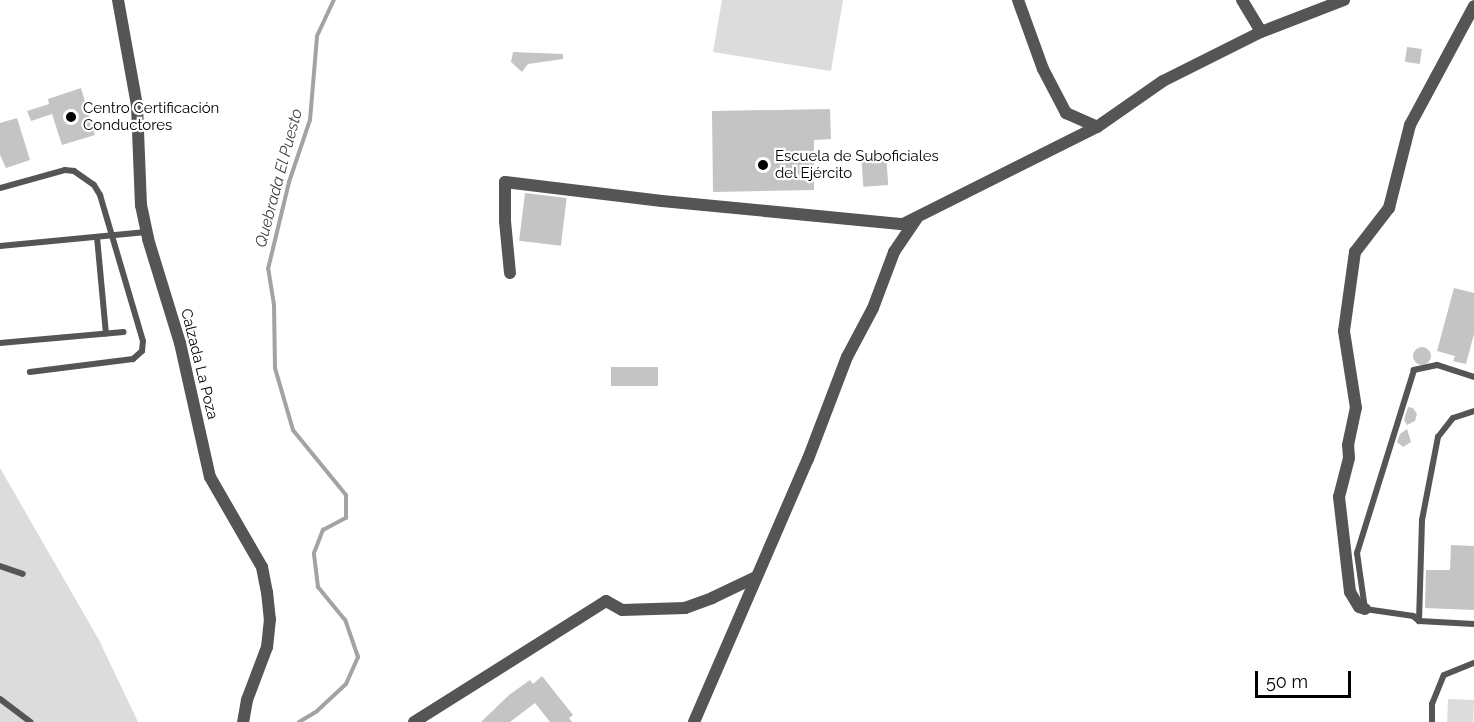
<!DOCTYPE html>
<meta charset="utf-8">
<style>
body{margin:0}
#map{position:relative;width:1474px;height:722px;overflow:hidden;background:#fff;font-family:Raleway,sans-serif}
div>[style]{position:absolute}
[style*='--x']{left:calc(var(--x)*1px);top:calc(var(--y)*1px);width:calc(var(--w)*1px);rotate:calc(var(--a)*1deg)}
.green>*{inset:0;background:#dcdcdc;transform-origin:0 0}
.stream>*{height:4px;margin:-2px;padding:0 2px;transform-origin:2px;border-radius:2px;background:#a3a3a3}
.building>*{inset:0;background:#c4c4c4;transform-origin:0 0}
.round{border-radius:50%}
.service>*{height:6px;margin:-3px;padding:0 3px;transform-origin:3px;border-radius:3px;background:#555}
.minor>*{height:12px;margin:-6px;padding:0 6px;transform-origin:6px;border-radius:6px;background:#555}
.dots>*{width:16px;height:16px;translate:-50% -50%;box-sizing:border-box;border:3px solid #fff;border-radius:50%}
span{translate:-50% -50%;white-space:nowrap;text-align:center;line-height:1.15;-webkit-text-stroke:4.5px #fff;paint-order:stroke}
.poi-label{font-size:15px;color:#000}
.left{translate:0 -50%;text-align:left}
.street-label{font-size:15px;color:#000}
.water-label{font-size:16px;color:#444;font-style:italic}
.scale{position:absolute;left:1255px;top:671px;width:96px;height:27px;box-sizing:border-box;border:3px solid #000;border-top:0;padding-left:8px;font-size:18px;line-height:21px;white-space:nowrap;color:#000;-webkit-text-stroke:4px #fff;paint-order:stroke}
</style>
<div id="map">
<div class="green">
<div style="clip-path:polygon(722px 0,843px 0,831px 71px,713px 52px)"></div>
<div style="clip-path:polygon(0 468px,99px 640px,138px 722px,0 722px)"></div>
<div style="left:1448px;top:699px;width:26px;height:23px;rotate:2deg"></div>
</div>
<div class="stream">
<div style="--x:299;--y:722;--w:21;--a:-31"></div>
<div style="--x:317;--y:711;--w:40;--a:-43"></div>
<div style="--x:346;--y:684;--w:30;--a:-66"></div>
<div style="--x:358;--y:657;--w:39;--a:-109"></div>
<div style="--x:345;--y:620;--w:43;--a:-129.3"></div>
<div style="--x:318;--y:587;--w:34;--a:-97"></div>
<div style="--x:314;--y:553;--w:25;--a:-69"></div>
<div style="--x:323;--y:530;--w:26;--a:-28"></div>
<div style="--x:346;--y:518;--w:23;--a:-90"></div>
<div style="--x:346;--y:495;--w:84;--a:-129.2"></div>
<div style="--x:293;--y:430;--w:65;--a:-106.2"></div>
<div style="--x:275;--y:368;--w:63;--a:-90.9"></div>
<div style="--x:274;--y:305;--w:36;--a:-99"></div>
<div style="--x:268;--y:269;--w:89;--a:-76.4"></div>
<div style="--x:289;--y:182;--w:65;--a:-71.3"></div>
<div style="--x:310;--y:120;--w:84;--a:-85.2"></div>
<div style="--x:317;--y:36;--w:40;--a:-65"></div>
</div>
<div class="building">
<div style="left:1407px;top:47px;width:15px;height:15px;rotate:8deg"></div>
<div style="clip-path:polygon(513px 52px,563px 54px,563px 59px,528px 64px,522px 72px,511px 62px)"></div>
<div style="clip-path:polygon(81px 88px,95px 135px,62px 145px,52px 114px,31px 121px,27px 111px,49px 104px,48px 99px)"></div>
<div style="clip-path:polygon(830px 109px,831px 139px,814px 140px,814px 190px,713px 192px,712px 111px)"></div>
<div style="clip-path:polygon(17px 118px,30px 160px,6px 168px,0 155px,0 123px)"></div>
<div style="left:886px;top:153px;width:32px;height:25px;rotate:86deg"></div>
<div style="left:525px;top:193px;width:42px;height:48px;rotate:7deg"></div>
<div style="clip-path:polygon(1454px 288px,1474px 293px,1474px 334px,1466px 364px,1453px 361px,1455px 356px,1437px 351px)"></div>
<div class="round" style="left:1413px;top:347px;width:18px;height:18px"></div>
<div style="left:658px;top:367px;width:19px;height:47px;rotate:90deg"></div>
<div style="clip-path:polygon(1408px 407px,1413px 408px,1417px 414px,1415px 421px,1407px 425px,1404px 420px)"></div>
<div style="clip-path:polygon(1407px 429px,1411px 442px,1403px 447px,1397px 442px,1400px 434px)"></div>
<div style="clip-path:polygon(1451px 545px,1474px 546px,1474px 610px,1425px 608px,1426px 570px,1450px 570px)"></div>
<div style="clip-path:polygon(542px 676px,573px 715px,569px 718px,572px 722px,550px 722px,535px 703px,510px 722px,481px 722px,509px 695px,530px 680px,533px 684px)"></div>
</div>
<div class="service">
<div style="--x:0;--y:188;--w:67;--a:-15.5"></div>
<div style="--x:65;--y:170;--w:9;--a:6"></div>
<div style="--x:74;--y:171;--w:24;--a:35"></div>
<div style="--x:94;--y:185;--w:12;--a:59"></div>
<div style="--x:100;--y:195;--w:152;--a:73.6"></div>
<div style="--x:143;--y:341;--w:10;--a:96"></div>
<div style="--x:142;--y:351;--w:12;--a:138"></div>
<div style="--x:133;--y:359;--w:104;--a:172.8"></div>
<div style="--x:97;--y:237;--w:97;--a:84.7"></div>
<div style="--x:0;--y:246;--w:147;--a:-5.5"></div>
<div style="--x:0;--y:343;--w:124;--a:-5.1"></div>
<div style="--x:1474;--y:377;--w:39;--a:-162"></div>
<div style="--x:1437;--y:365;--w:24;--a:168"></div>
<div style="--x:1414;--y:370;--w:192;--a:107.3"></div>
<div style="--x:1357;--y:553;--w:57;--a:81.9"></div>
<div style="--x:1365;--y:609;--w:49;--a:8.3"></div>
<div style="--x:1413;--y:616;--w:8;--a:40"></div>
<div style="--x:1419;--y:621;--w:55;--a:3.1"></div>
<div style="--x:0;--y:566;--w:24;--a:19"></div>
<div style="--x:1419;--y:621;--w:101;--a:-88.3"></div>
<div style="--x:1422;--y:520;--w:85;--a:-79.1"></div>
<div style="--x:1438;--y:437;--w:24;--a:-52"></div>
<div style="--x:1453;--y:418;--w:22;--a:-18"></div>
<div style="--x:0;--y:699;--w:38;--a:37"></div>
<div style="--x:1432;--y:722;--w:18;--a:-90"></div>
<div style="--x:1432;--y:704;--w:31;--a:-68"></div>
<div style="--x:1444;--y:675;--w:32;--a:-22"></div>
</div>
<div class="minor">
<div style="--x:118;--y:0;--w:108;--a:79.8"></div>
<div style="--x:137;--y:106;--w:99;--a:87.7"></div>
<div style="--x:141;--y:205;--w:35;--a:78"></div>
<div style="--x:148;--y:239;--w:109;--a:72.9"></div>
<div style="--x:180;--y:343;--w:137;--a:77.4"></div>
<div style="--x:210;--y:477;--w:104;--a:60"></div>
<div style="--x:262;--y:567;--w:25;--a:79"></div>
<div style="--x:267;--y:592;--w:27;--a:84"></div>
<div style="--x:270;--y:619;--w:28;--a:96"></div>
<div style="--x:267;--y:647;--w:57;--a:110.7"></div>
<div style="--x:247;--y:700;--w:22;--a:100"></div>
<div style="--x:1018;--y:0;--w:73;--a:70.1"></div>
<div style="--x:1043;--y:69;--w:50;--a:62.4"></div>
<div style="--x:1066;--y:113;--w:34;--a:24"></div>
<div style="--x:1242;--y:0;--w:37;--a:59"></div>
<div style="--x:510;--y:273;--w:52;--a:-95.5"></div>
<div style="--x:505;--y:221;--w:39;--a:-90"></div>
<div style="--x:505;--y:182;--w:158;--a:6.9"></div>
<div style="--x:662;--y:201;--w:242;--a:5.5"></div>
<div style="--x:903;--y:224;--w:217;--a:-26.6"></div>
<div style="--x:1097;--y:127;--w:80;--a:-34.9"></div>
<div style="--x:1163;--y:81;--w:110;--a:-26.6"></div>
<div style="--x:1261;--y:32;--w:89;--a:-21.1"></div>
<div style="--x:1365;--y:609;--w:6;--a:-162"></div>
<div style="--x:1359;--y:607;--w:17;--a:-121"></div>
<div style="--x:1350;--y:592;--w:96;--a:-96.6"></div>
<div style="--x:1339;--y:497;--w:40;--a:-75.6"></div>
<div style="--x:1349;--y:458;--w:13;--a:-94"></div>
<div style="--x:1348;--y:445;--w:38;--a:-78"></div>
<div style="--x:1356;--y:408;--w:78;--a:-98.9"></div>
<div style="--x:1344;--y:331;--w:80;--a:-82.1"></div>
<div style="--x:1355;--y:252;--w:56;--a:-52.3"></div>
<div style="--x:1389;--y:208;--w:86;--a:-75.8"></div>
<div style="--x:1410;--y:125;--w:135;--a:-61.7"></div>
<div style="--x:414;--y:722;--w:227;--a:-32.2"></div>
<div style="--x:606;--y:601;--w:18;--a:29"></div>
<div style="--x:622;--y:610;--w:63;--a:-1.8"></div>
<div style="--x:685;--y:608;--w:29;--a:-20"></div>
<div style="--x:712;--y:598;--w:49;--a:-25.5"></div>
<div style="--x:694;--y:722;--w:287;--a:-66.6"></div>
<div style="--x:808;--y:459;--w:109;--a:-69.1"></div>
<div style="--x:847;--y:357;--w:55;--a:-62"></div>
<div style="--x:873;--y:308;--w:60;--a:-69.4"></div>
<div style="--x:894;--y:252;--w:40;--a:-56"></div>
</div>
<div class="dots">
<div style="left:71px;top:117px;background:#000"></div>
<div style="left:763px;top:165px;background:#000"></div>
</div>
<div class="poi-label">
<span class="left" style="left:83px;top:117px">Centro Certificación<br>Conductores</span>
<span class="left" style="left:775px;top:165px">Escuela de Suboficiales<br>del Ejército</span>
</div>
<div class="street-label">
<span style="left:199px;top:364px;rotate:76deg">Calzada La Poza</span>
</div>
<div class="water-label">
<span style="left:279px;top:178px;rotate:-75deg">Quebrada El Puesto</span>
</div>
<div class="scale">50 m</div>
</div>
